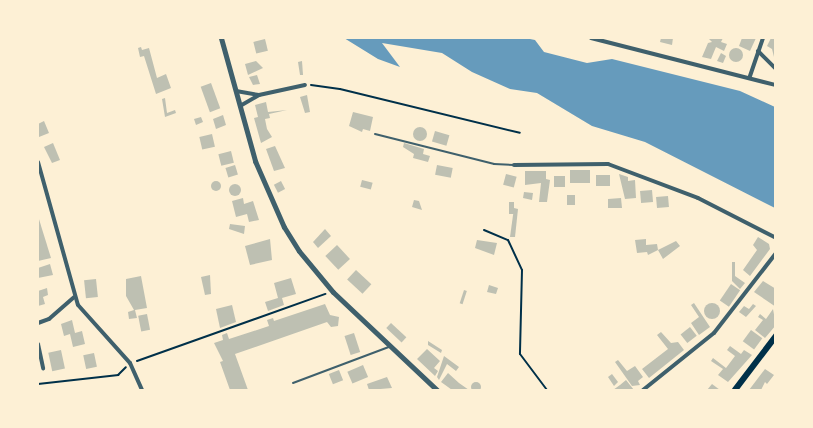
<!DOCTYPE html>
<style>
body{margin:0}
#map{position:relative;width:813px;height:428px;overflow:hidden;background:#fdf0d5;font-family:Merriweather,serif}
div>[style]{position:absolute}
[style*='--x']{left:calc(var(--x)*1px);top:calc(var(--y)*1px);width:calc(var(--w)*1px);rotate:calc(var(--a)*1deg)}
.water>*{inset:0;background:#669bbc}
.building>*{inset:0;background:#bec0b2;transform-origin:0 0}
.round{border-radius:50%}
.path>*{height:2px;margin:-1px;padding:0 1px;transform-origin:1px;border-radius:1px;background:#003049}
.service>*{height:2px;margin:-1px;padding:0 1px;transform-origin:1px;border-radius:1px;background:#3f606c}
.minor>*{height:4px;margin:-2px;padding:0 2px;transform-origin:2px;border-radius:2px;background:#3f606c}
.tertiary>*{height:5px;margin:-2.5px;padding:0 2.5px;transform-origin:2.5px;border-radius:2.5px;background:#3f606c}
.secondary>*{height:5.5px;margin:-2.75px;padding:0 2.75px;transform-origin:2.75px;border-radius:2.75px;background:#003049}
span{translate:-50% -50%;white-space:nowrap;text-align:center;line-height:1.15;-webkit-text-stroke:5px #fdf0d5;paint-order:stroke}
.frame{position:absolute;inset:0;border:39px solid #fdf0d5;pointer-events:none}
</style>
<div id="map">
<div class="water">
<div style="clip-path:polygon(344px 38px,525px 38px,535px 40px,544px 52px,587px 63px,612px 59px,740px 91px,775px 107px,775px 208px,645px 142px,592px 126px,537px 93px,510px 89px,472px 72px,442px 53px,382px 43px,400px 67px,378px 59px)"></div>
</div>
<div class="building">
<div style="clip-path:polygon(661px 38px,673px 38px,672px 45px,660px 42px)"></div>
<div style="clip-path:polygon(708px 38px,723px 38px,721px 42px,727px 44px,724px 51px,716px 47px,711px 59px,702px 57px,708px 43px,712px 42px)"></div>
<div style="clip-path:polygon(742px 38px,756px 38px,750px 51px,739px 46px)"></div>
<div style="clip-path:polygon(771px 38px,776px 38px,774px 57px,772px 49px,767px 46px)"></div>
<div style="left:265px;top:39px;width:12px;height:12px;rotate:76deg"></div>
<div style="clip-path:polygon(141px 47px,142px 50px,149px 48px,157px 78px,166px 74px,171px 88px,156px 94px,144px 56px,140px 57px,138px 48px)"></div>
<div class="round" style="left:729px;top:48px;width:14px;height:14px"></div>
<div style="clip-path:polygon(721px 53px,726px 56px,723px 63px,717px 61px)"></div>
<div style="clip-path:polygon(256px 61px,263px 68px,248px 75px,245px 64px)"></div>
<div style="clip-path:polygon(302px 61px,303px 75px,300px 75px,298px 62px)"></div>
<div style="clip-path:polygon(257px 75px,260px 84px,253px 85px,249px 77px)"></div>
<div style="left:211px;top:83px;width:27px;height:11px;rotate:70deg"></div>
<div style="clip-path:polygon(307px 95px,310px 112px,305px 113px,300px 97px)"></div>
<div style="clip-path:polygon(165px 98px,167px 113px,175px 110px,176px 113px,165px 117px,162px 99px)"></div>
<div style="clip-path:polygon(266px 102px,268px 112px,287px 110px,269px 114px,270px 118px,265px 119px,267px 129px,272px 137px,261px 143px,254px 118px,258px 117px,255px 105px)"></div>
<div style="clip-path:polygon(353px 112px,373px 117px,370px 131px,363px 129px,362px 132px,349px 126px)"></div>
<div style="clip-path:polygon(223px 115px,226px 125px,216px 129px,213px 119px)"></div>
<div style="clip-path:polygon(201px 117px,203px 122px,196px 125px,194px 119px)"></div>
<div style="clip-path:polygon(44px 121px,49px 133px,39px 137px,38px 124px)"></div>
<div class="round" style="left:413px;top:127px;width:14px;height:14px"></div>
<div style="left:435px;top:131px;width:15px;height:11px;rotate:16deg"></div>
<div style="left:212px;top:134px;width:13px;height:13px;rotate:77deg"></div>
<div style="clip-path:polygon(53px 143px,60px 160px,52px 163px,44px 147px)"></div>
<div style="clip-path:polygon(404px 143px,424px 149px,423px 154px,430px 156px,428px 162px,413px 158px,414px 154px,403px 147px)"></div>
<div style="clip-path:polygon(275px 146px,285px 168px,274px 171px,266px 149px)"></div>
<div style="left:231px;top:151px;width:12px;height:13px;rotate:76deg"></div>
<div style="left:235px;top:165px;width:10px;height:10px;rotate:73deg"></div>
<div style="left:437px;top:165px;width:16px;height:10px;rotate:11deg"></div>
<div style="left:570px;top:170px;width:20px;height:13px"></div>
<div style="clip-path:polygon(525px 171px,546px 171px,546px 179px,550px 180px,547px 202px,539px 202px,541px 183px,525px 185px)"></div>
<div style="left:506px;top:174px;width:11px;height:11px;rotate:15deg"></div>
<div style="clip-path:polygon(619px 174px,628px 177px,628px 181px,635px 180px,636px 198px,625px 199px)"></div>
<div style="left:596px;top:175px;width:14px;height:11px"></div>
<div style="left:565px;top:176px;width:11px;height:11px;rotate:90deg"></div>
<div style="left:362px;top:180px;width:11px;height:7px;rotate:15deg"></div>
<div style="left:281px;top:181px;width:9px;height:8px;rotate:63deg"></div>
<div class="round" style="left:211px;top:181px;width:10px;height:10px"></div>
<div class="round" style="left:229px;top:184px;width:12px;height:12px"></div>
<div style="left:652px;top:190px;width:12px;height:12px;rotate:85deg"></div>
<div style="clip-path:polygon(524px 192px,533px 193px,532px 200px,523px 198px)"></div>
<div style="left:567px;top:195px;width:8px;height:10px"></div>
<div style="left:668px;top:196px;width:11px;height:12px;rotate:85deg"></div>
<div style="clip-path:polygon(243px 198px,244px 204px,253px 201px,259px 220px,249px 222px,247px 214px,236px 217px,232px 201px)"></div>
<div style="clip-path:polygon(621px 198px,622px 208px,608px 208px,608px 199px)"></div>
<div style="clip-path:polygon(414px 200px,419px 201px,422px 210px,412px 207px)"></div>
<div style="left:509px;top:202px;width:5px;height:12px"></div>
<div style="clip-path:polygon(514px 208px,518px 209px,515px 237px,510px 237px)"></div>
<div style="clip-path:polygon(38px 216px,51px 258px,38px 261px)"></div>
<div style="clip-path:polygon(230px 224px,245px 226px,244px 234px,229px 229px)"></div>
<div style="clip-path:polygon(325px 229px,331px 236px,318px 248px,313px 242px)"></div>
<div style="clip-path:polygon(758px 237px,769px 244px,770px 249px,750px 276px,743px 270px,757px 250px,753px 245px)"></div>
<div style="clip-path:polygon(270px 239px,272px 260px,250px 265px,245px 246px)"></div>
<div style="clip-path:polygon(646px 239px,646px 245px,657px 244px,658px 250px,676px 241px,680px 246px,663px 259px,658px 250px,648px 255px,647px 252px,637px 253px,635px 240px)"></div>
<div style="clip-path:polygon(477px 240px,497px 243px,494px 255px,475px 248px)"></div>
<div style="left:337px;top:245px;width:19px;height:16px;rotate:47deg"></div>
<div style="clip-path:polygon(732px 262px,735px 262px,735px 276px,745px 283px,740px 289px,732px 281px)"></div>
<div style="clip-path:polygon(50px 264px,53px 275px,38px 278px,38px 268px)"></div>
<div style="left:356px;top:270px;width:21px;height:13px;rotate:43deg"></div>
<div style="clip-path:polygon(210px 275px,211px 294px,205px 295px,201px 277px)"></div>
<div style="clip-path:polygon(141px 276px,147px 308px,135px 310px,137px 318px,129px 319px,128px 312px,134px 310px,126px 296px,126px 279px)"></div>
<div style="clip-path:polygon(291px 278px,296px 294px,282px 298px,284px 305px,268px 311px,265px 302px,278px 298px,274px 283px)"></div>
<div style="left:96px;top:279px;width:18px;height:12px;rotate:84deg"></div>
<div style="clip-path:polygon(763px 281px,776px 289px,776px 307px,754px 292px)"></div>
<div style="left:731px;top:284px;width:11px;height:20px;rotate:34deg"></div>
<div style="clip-path:polygon(489px 285px,498px 288px,496px 294px,487px 292px)"></div>
<div style="clip-path:polygon(47px 288px,48px 295px,43px 297px,45px 304px,38px 306px,38px 291px)"></div>
<div style="left:464px;top:290px;width:3px;height:14px;rotate:18deg"></div>
<div style="clip-path:polygon(694px 303px,710px 327px,699px 335px,691px 323px,699px 317px,691px 305px)"></div>
<div class="round" style="left:704px;top:303px;width:16px;height:16px"></div>
<div style="clip-path:polygon(325px 304px,330px 315px,339px 317px,338px 326px,331px 327px,327px 322px,235px 354px,248px 390px,230px 390px,220px 362px,223px 361px,214px 343px,223px 340px,222px 335px,227px 333px,229px 339px,269px 326px,267px 320px,273px 318px,274px 321px)"></div>
<div style="clip-path:polygon(753px 304px,756px 306px,746px 317px,739px 312px,744px 306px,749px 309px)"></div>
<div style="clip-path:polygon(232px 305px,236px 322px,220px 328px,216px 309px)"></div>
<div style="clip-path:polygon(773px 309px,776px 325px,765px 338px,755px 330px,763px 320px,758px 317px,760px 314px,766px 319px)"></div>
<div style="left:147px;top:314px;width:16px;height:9px;rotate:79deg"></div>
<div style="clip-path:polygon(72px 320px,75px 333px,82px 331px,85px 344px,73px 347px,70px 334px,64px 336px,61px 324px)"></div>
<div style="left:391px;top:323px;width:21px;height:7px;rotate:43deg"></div>
<div style="left:690px;top:327px;width:11px;height:12px;rotate:52deg"></div>
<div style="left:751px;top:330px;width:14px;height:14px;rotate:36deg"></div>
<div style="clip-path:polygon(661px 332px,671px 343px,678px 342px,684px 350px,649px 378px,642px 369px,668px 349px,657px 335px)"></div>
<div style="left:354px;top:333px;width:20px;height:10px;rotate:72deg"></div>
<div style="clip-path:polygon(428px 341px,442px 350px,441px 353px,428px 345px)"></div>
<div style="clip-path:polygon(730px 346px,741px 354px,744px 350px,752px 355px,728px 382px,718px 375px,723px 369px,711px 361px,713px 358px,726px 368px,735px 356px,727px 350px)"></div>
<div style="clip-path:polygon(427px 349px,440px 361px,434px 368px,438px 371px,435px 376px,417px 359px)"></div>
<div style="left:61px;top:350px;width:19px;height:13px;rotate:78deg"></div>
<div style="left:94px;top:353px;width:14px;height:11px;rotate:78deg"></div>
<div style="clip-path:polygon(444px 356px,459px 367px,456px 371px,447px 364px,439px 380px,437px 377px)"></div>
<div style="clip-path:polygon(618px 360px,627px 371px,635px 366px,643px 377px,638px 381px,640px 385px,632px 386px,615px 362px)"></div>
<div style="left:363px;top:365px;width:13px;height:17px;rotate:67deg"></div>
<div style="clip-path:polygon(765px 369px,774px 375px,767px 384px,765px 382px,761px 390px,749px 390px)"></div>
<div style="left:339px;top:370px;width:11px;height:11px;rotate:68deg"></div>
<div style="clip-path:polygon(448px 373px,459px 383px,469px 390px,452px 390px,448px 387px,441px 382px)"></div>
<div style="clip-path:polygon(612px 374px,618px 382px,614px 386px,608px 377px)"></div>
<div style="clip-path:polygon(387px 377px,392px 388px,369px 390px,367px 384px)"></div>
<div style="clip-path:polygon(626px 380px,634px 390px,613px 390px,620px 385px)"></div>
<div class="round" style="left:471px;top:382px;width:10px;height:10px"></div>
<div style="clip-path:polygon(712px 384px,720px 390px,707px 390px)"></div>
</div>
<div class="path">
<div style="--x:311;--y:85;--w:29;--a:8"></div>
<div style="--x:340;--y:89;--w:185;--a:13.7"></div>
<div style="--x:484;--y:230;--w:26;--a:23"></div>
<div style="--x:508;--y:240;--w:33;--a:65"></div>
<div style="--x:522;--y:270;--w:84;--a:91.4"></div>
<div style="--x:520;--y:354;--w:45;--a:53.1"></div>
<div style="--x:137;--y:361;--w:200;--a:-19.6"></div>
<div style="--x:38;--y:384;--w:81;--a:-6.4"></div>
<div style="--x:118;--y:375;--w:11;--a:-45"></div>
</div>
<div class="service">
<div style="--x:375;--y:134;--w:123;--a:14.1"></div>
<div style="--x:494;--y:164;--w:20;--a:3"></div>
<div style="--x:293;--y:383;--w:103;--a:-20.6"></div>
</div>
<div class="minor">
<div style="--x:591;--y:38;--w:191;--a:14.3"></div>
<div style="--x:758;--y:51;--w:25;--a:45"></div>
<div style="--x:750;--y:76;--w:40;--a:-71.1"></div>
<div style="--x:236;--y:91;--w:23;--a:10"></div>
<div style="--x:240;--y:106;--w:22;--a:-30"></div>
<div style="--x:259;--y:95;--w:47;--a:-12.3"></div>
<div style="--x:38;--y:162;--w:148;--a:74.4"></div>
<div style="--x:78;--y:305;--w:78;--a:48.1"></div>
<div style="--x:130;--y:363;--w:30;--a:66"></div>
<div style="--x:514;--y:165;--w:94;--a:-0.6"></div>
<div style="--x:608;--y:164;--w:96;--a:20.7"></div>
<div style="--x:698;--y:198;--w:88;--a:27.1"></div>
<div style="--x:38;--y:323;--w:12;--a:-20"></div>
<div style="--x:49;--y:319;--w:33;--a:-41"></div>
<div style="--x:38;--y:344;--w:25;--a:78"></div>
<div style="--x:643;--y:390;--w:91;--a:-38.8"></div>
<div style="--x:714;--y:333;--w:101;--a:-52.2"></div>
</div>
<div class="tertiary">
<div style="--x:221;--y:38;--w:128;--a:74.5"></div>
<div style="--x:255;--y:161;--w:72;--a:66.3"></div>
<div style="--x:284;--y:227;--w:28;--a:58"></div>
<div style="--x:299;--y:251;--w:53;--a:50.3"></div>
<div style="--x:333;--y:292;--w:143;--a:43.3"></div>
</div>
<div class="secondary">
<div style="--x:735;--y:390;--w:68;--a:-52.8"></div>
</div>
<div class="frame"></div>
</div>
